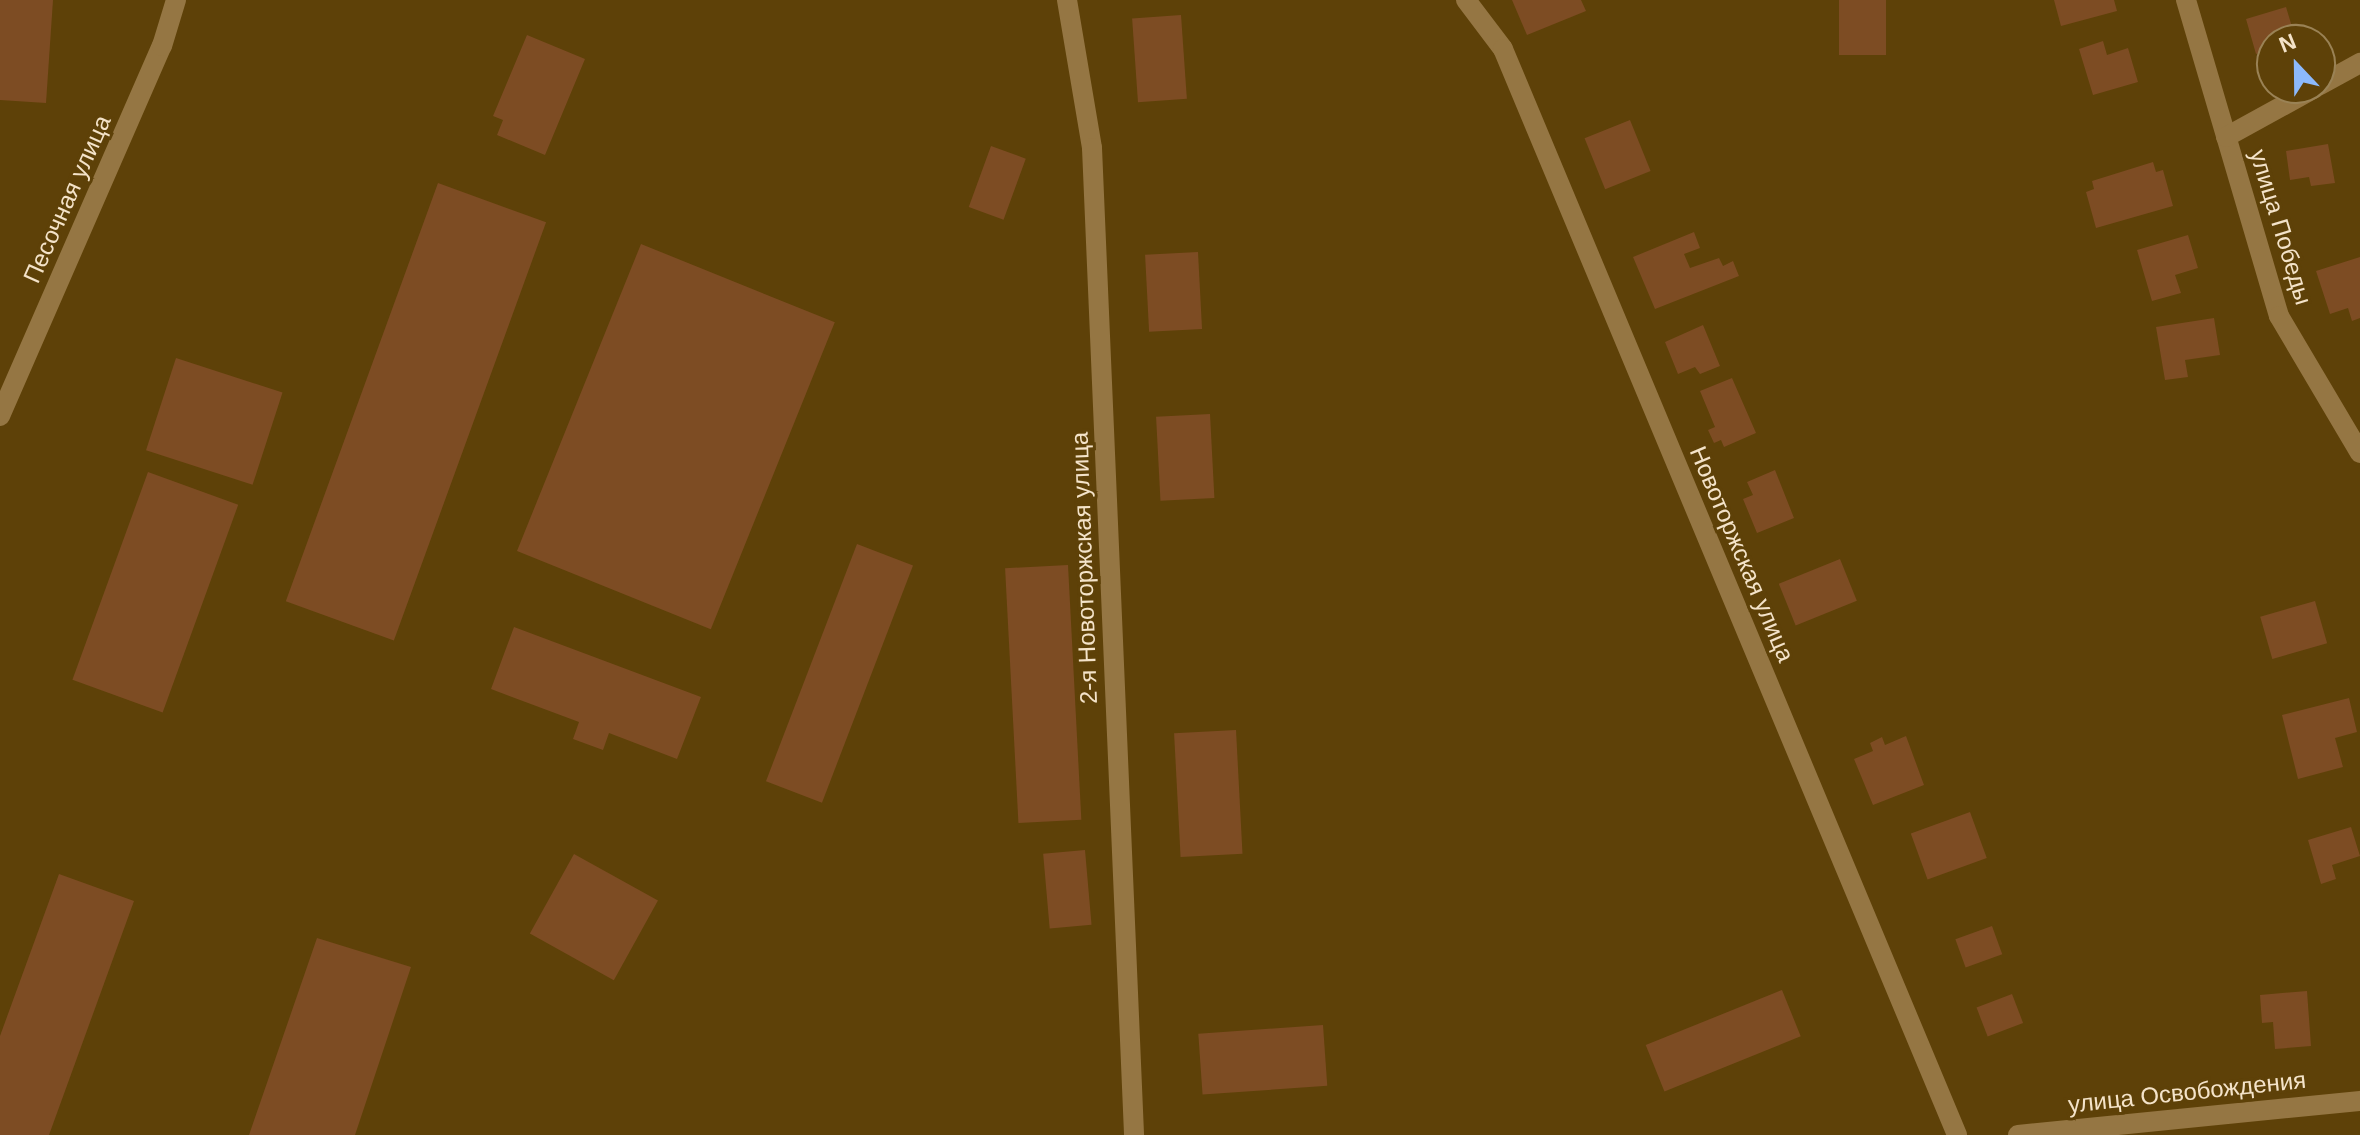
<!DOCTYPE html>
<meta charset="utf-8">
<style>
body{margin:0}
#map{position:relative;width:2360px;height:1135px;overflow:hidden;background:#5e4108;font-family:Arial,sans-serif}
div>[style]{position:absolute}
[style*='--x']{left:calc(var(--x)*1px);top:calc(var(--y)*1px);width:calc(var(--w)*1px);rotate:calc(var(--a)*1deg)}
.building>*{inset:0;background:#7d4c23;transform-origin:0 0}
.minor>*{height:20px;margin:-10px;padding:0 10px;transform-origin:10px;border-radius:10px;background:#957643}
span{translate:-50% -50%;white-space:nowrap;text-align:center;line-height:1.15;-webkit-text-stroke:6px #5e4108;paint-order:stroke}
.street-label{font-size:24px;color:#f4e3c9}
.north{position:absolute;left:2256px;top:24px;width:80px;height:80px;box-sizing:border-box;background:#5e4108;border:2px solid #9a8255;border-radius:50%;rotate:338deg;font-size:22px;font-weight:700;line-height:32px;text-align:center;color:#f4e3c9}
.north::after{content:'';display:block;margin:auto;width:28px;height:36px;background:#8cb9fc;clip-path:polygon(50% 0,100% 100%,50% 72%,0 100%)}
</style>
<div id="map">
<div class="building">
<div style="clip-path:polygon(0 0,53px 0,46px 103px,0 100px)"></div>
<div style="clip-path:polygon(1512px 0,1581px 0,1586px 11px,1527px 35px)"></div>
<div style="left:1839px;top:0;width:47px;height:55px"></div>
<div style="clip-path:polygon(2054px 0,2114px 0,2117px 11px,2061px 26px)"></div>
<div style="clip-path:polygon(2286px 7px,2296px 40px,2272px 40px,2272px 49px,2256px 54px,2246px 19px)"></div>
<div style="left:1181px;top:15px;width:84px;height:49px;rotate:86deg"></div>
<div style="clip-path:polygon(527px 35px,585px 59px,545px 155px,497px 135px,503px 120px,493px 116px)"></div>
<div style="clip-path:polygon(2103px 41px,2107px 55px,2128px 48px,2138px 82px,2093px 95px,2079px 49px)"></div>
<div style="left:1630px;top:120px;width:55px;height:49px;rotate:68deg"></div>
<div style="clip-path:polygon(2328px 144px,2335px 183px,2311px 186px,2309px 177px,2290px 180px,2286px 151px)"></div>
<div style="left:991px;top:146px;width:37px;height:65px;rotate:20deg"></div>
<div style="clip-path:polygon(2153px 162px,2156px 172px,2163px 170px,2173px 206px,2096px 228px,2086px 192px,2094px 189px,2092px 181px)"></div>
<div style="left:438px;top:183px;width:115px;height:445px;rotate:20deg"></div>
<div style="clip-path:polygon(1694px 232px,1700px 248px,1684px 254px,1690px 268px,1719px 258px,1723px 266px,1733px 261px,1739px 276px,1655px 309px,1633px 257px)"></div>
<div style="clip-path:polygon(2188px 235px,2198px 268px,2175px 275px,2181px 293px,2152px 301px,2137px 250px)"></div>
<div style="left:641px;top:244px;width:209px;height:331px;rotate:22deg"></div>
<div style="left:1198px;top:252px;width:77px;height:53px;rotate:87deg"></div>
<div style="clip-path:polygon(2360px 257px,2360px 318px,2352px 321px,2348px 308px,2330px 314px,2316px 271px)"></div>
<div style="clip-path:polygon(2214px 318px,2220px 355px,2185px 360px,2188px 377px,2165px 380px,2156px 327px)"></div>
<div style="clip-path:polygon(1703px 325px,1720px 366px,1700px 374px,1695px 367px,1678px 374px,1665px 342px)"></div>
<div style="left:176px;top:358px;width:112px;height:97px;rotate:18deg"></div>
<div style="clip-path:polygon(1732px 378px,1756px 433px,1724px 447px,1721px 440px,1714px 443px,1708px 430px,1715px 427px,1700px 391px)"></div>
<div style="left:1210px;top:414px;width:84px;height:54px;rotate:87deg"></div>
<div style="clip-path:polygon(1775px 470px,1794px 518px,1757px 533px,1743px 499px,1753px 495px,1747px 482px)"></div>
<div style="left:148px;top:472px;width:96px;height:221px;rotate:20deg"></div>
<div style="left:857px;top:544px;width:60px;height:254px;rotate:21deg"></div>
<div style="left:1840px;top:559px;width:45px;height:66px;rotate:68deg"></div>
<div style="left:1068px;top:565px;width:255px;height:63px;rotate:87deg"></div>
<div style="left:2315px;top:601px;width:44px;height:57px;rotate:74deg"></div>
<div style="clip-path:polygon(514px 627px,701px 697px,677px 759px,609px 733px,603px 750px,573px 739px,579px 722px,491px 689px)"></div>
<div style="clip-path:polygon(2349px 698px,2357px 732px,2335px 738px,2343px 767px,2298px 779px,2282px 715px)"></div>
<div style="left:1236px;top:730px;width:124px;height:62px;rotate:87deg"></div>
<div style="clip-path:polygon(1906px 736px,1924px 785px,1873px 805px,1854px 759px,1873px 751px,1870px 743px,1882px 737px,1885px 745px)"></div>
<div style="left:1970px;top:812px;width:49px;height:63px;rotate:70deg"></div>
<div style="clip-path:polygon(2351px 827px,2360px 856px,2332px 865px,2336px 879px,2321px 884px,2308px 840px)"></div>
<div style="left:1085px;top:850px;width:75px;height:42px;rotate:85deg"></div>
<div style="left:574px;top:854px;width:96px;height:91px;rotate:29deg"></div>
<div style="clip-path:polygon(59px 874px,134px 901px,49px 1135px,0 1135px,0 1036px)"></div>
<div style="left:1992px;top:926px;width:30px;height:39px;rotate:70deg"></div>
<div style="clip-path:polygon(317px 938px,411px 967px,355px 1135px,249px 1135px)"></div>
<div style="left:1782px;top:990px;width:50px;height:147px;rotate:68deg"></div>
<div style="clip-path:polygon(2307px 991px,2311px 1046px,2275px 1049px,2273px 1022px,2262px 1023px,2260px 995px)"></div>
<div style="left:2012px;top:994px;width:31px;height:38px;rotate:69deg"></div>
<div style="left:1323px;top:1025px;width:61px;height:125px;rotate:86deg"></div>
</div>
<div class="minor">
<div style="--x:1067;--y:0;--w:150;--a:80.4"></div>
<div style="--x:1092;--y:148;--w:988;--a:87.56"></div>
<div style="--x:1466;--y:0;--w:61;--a:52.9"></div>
<div style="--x:1503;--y:49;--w:1177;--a:67.31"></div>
<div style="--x:2186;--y:0;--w:329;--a:73.6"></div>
<div style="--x:2279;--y:316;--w:159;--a:59.4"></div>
<div style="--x:2320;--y:85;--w:46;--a:-28.8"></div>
<div style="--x:2226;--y:137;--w:102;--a:-28.8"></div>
<div style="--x:0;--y:416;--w:404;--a:-66.4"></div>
<div style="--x:162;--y:46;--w:48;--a:-73.1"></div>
<div style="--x:2018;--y:1135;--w:344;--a:-5.7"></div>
</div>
<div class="street-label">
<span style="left:67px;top:199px;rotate:-66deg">Песочная улица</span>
<span style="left:2281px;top:227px;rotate:73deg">улица Победы</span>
<span style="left:1742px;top:554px;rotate:67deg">Новоторжская улица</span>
<span style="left:1084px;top:568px;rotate:-92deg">2-я Новоторжская улица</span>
<span style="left:2187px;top:1092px;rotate:-6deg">улица Освобождения</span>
</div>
<div class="north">N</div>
</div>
